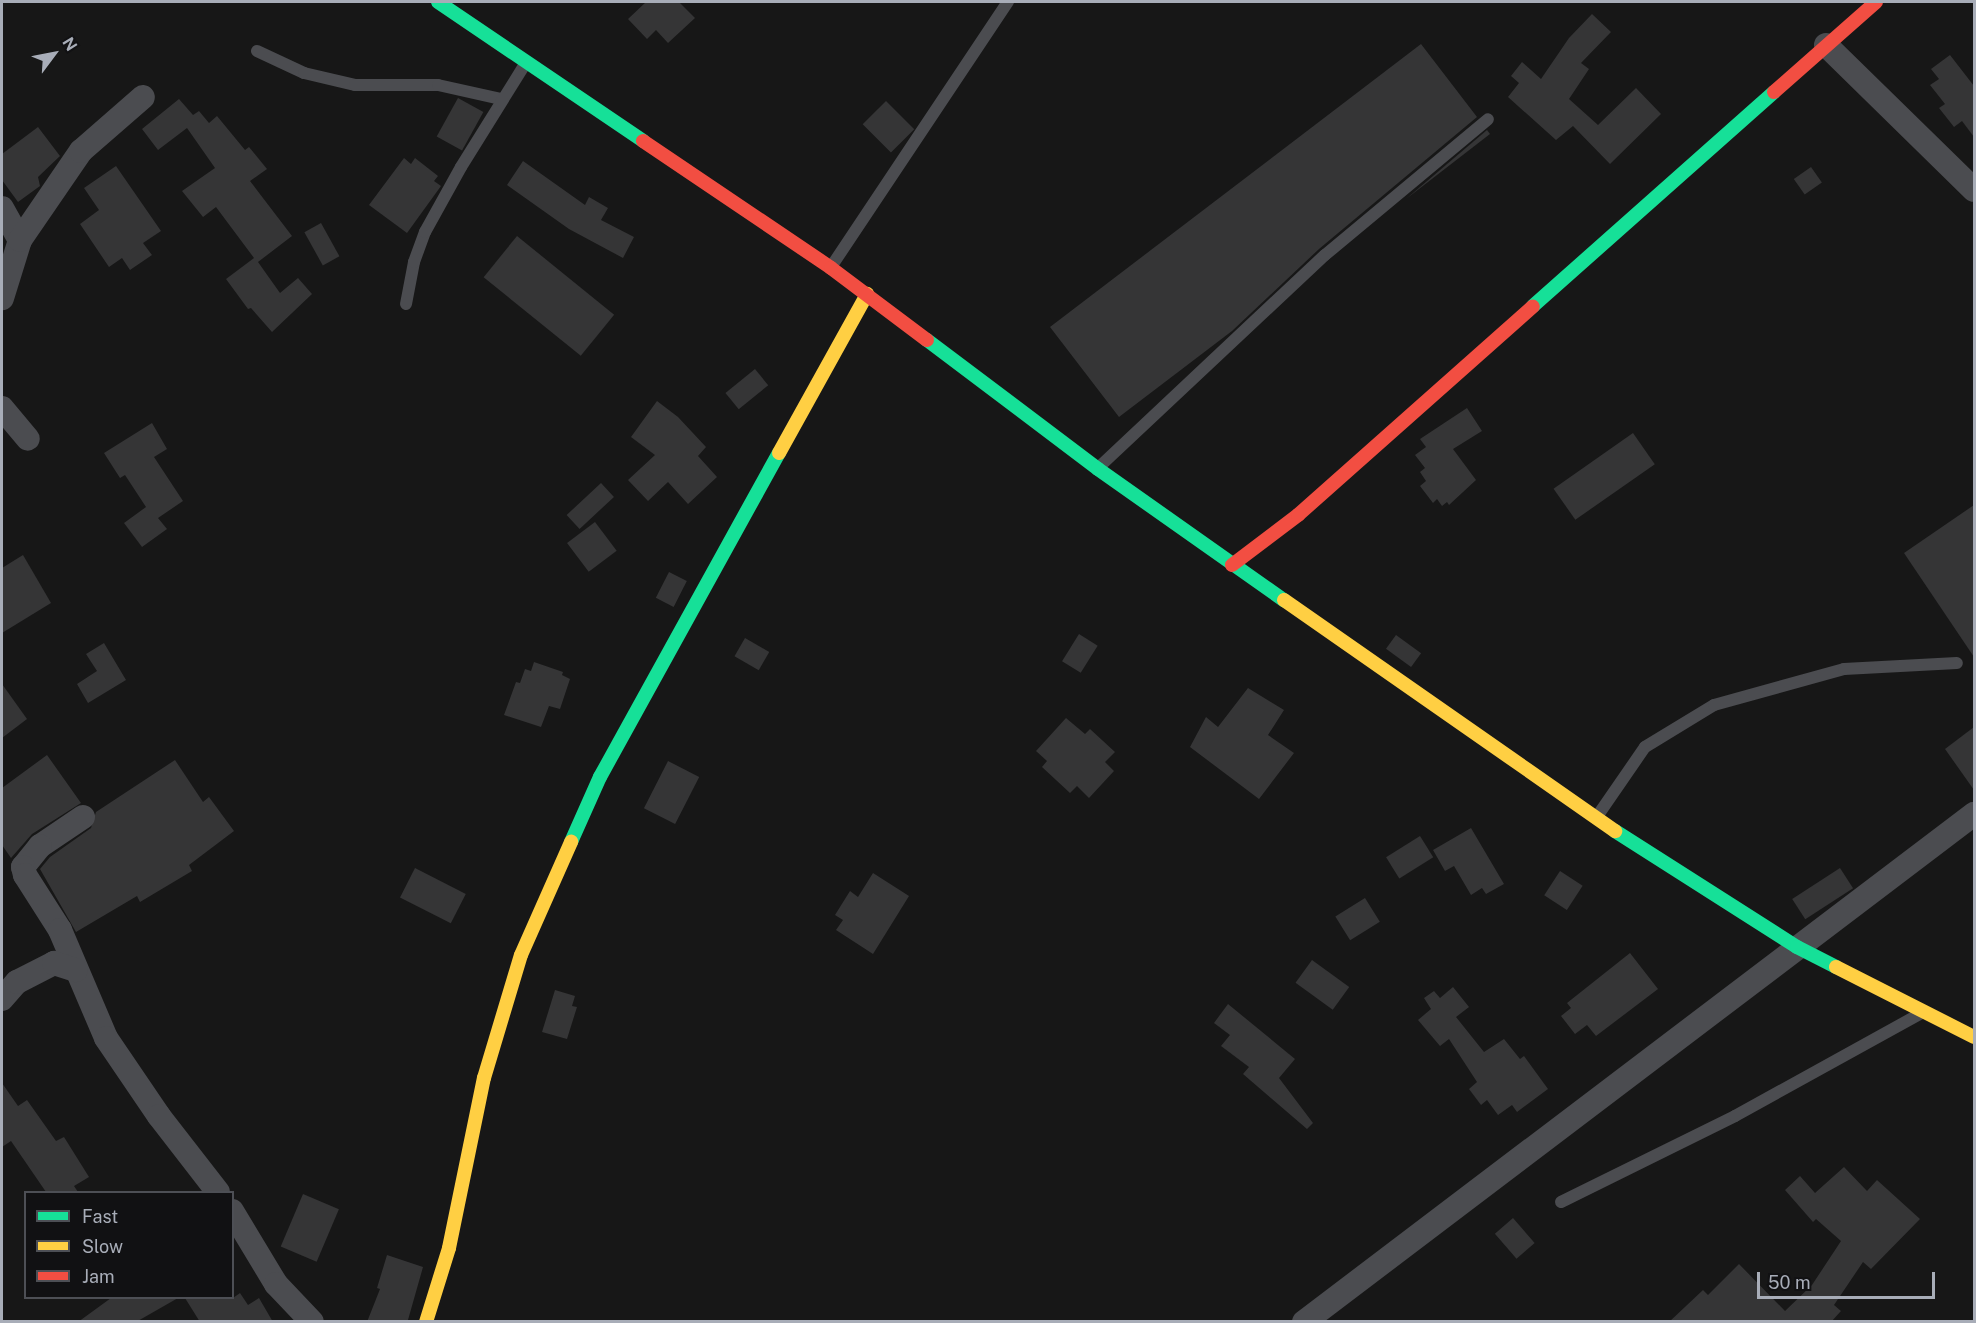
<!DOCTYPE html>
<style>
body{margin:0}
#map{position:relative;width:1976px;height:1323px;overflow:hidden;background:#171717;font-family:"Public Sans",sans-serif}
div>[style]{position:absolute}
[style*='--x']{left:calc(var(--x)*1px);top:calc(var(--y)*1px);width:calc(var(--w)*1px);rotate:calc(var(--a)*1deg)}
.building>*{inset:0;background:#353536;transform-origin:0 0}
.lane>*{height:12px;margin:-6px;padding:0 6px;transform-origin:6px;border-radius:6px;background:#4b4c50}
.street>*{height:24px;margin:-12px;padding:0 12px;transform-origin:12px;border-radius:12px;background:#4b4c50}
.fast>*{height:14px;margin:-7px;padding:0 7px;transform-origin:7px;border-radius:7px;background:#16e098}
.slow>*{height:14px;margin:-7px;padding:0 7px;transform-origin:7px;border-radius:7px;background:#ffcf43}
.jam>*{height:14px;margin:-7px;padding:0 7px;transform-origin:7px;border-radius:7px;background:#f24e42}
span{translate:-50% -50%;white-space:nowrap;text-align:center;line-height:1.15;-webkit-text-stroke:4.5px #111113;paint-order:stroke}
.frame{position:absolute;inset:0;border:3px solid #a8adb8;pointer-events:none}
.legend{position:absolute;left:24px;top:1191px;width:210px;height:108px;box-sizing:border-box;background:#111113;border:2px solid #4d4f55;margin:0;padding:8px 10px;list-style:none;font-size:18px;color:#a8adb8}
.legend li{display:flex;align-items:center;gap:12px;height:30px}
.legend b{width:30px;border:2px solid #4d4f55}
.north{position:absolute;left:24px;top:24px;width:60px;height:60px;-webkit-text-stroke:4px #111113;paint-order:stroke;rotate:58deg;font-size:16px;font-weight:700;line-height:24px;text-align:center;color:#a8adb8}
.north::after{content:'';display:block;margin:auto;width:21px;height:27px;background:#a8adb8;clip-path:polygon(50% 0,100% 100%,50% 72%,0 100%)}
.scale{position:absolute;left:1757px;top:1272px;width:178px;height:27px;box-sizing:border-box;border:3px solid #a8adb8;border-top:0;padding-left:8px;font-size:18px;line-height:21px;white-space:nowrap;color:#a8adb8;-webkit-text-stroke:4px #111113;paint-order:stroke}
</style>
<div id="map">
<div class="building">
<div style="clip-path:polygon(646px 2px,679px 2px,695px 18px,668px 43px,656px 30px,647px 39px,628px 19px)"></div>
<div style="clip-path:polygon(1592px 14px,1611px 32px,1581px 63px,1589px 69px,1569px 99px,1598px 125px,1636px 88px,1661px 114px,1610px 164px,1573px 126px,1556px 140px,1508px 97px,1519px 83px,1511px 76px,1522px 62px,1541px 79px,1569px 38px)"></div>
<div style="clip-path:polygon(1421px 44px,1477px 117px,1319px 249px,1232px 331px,1119px 417px,1050px 327px)"></div>
<div style="clip-path:polygon(1950px 55px,1974px 86px,1974px 137px,1962px 121px,1954px 127px,1939px 108px,1945px 104px,1930px 85px,1939px 79px,1931px 69px)"></div>
<div style="left:458px;top:98px;width:29px;height:44px;rotate:29deg"></div>
<div style="clip-path:polygon(179px 99px,193px 115px,199px 111px,209px 123px,217px 116px,245px 150px,249px 147px,267px 169px,250px 181px,292px 236px,258px 262px,280px 293px,298px 278px,312px 294px,272px 332px,251px 308px,248px 309px,226px 279px,254px 258px,216px 207px,203px 217px,182px 191px,215px 168px,187px 128px,158px 150px,142px 129px)"></div>
<div style="left:886px;top:101px;width:40px;height:33px;rotate:45deg"></div>
<div style="clip-path:polygon(38px 127px,60px 156px,38px 177px,40px 186px,18px 202px,2px 180px,2px 154px)"></div>
<div style="clip-path:polygon(1487px 130px,1490px 134px,1406px 199px)"></div>
<div style="clip-path:polygon(404px 158px,411px 164px,415px 158px,438px 176px,434px 181px,441px 186px,407px 233px,369px 205px)"></div>
<div style="clip-path:polygon(523px 161px,585px 205px,589px 197px,608px 208px,601px 220px,634px 237px,623px 258px,569px 229px,507px 185px)"></div>
<div style="clip-path:polygon(116px 166px,161px 231px,143px 243px,152px 255px,130px 270px,122px 258px,109px 267px,80px 224px,99px 210px,84px 188px)"></div>
<div style="left:1811px;top:167px;width:19px;height:21px;rotate:55deg"></div>
<div style="left:321px;top:223px;width:38px;height:19px;rotate:61deg"></div>
<div style="left:517px;top:236px;width:125px;height:53px;rotate:39deg"></div>
<div style="left:755px;top:369px;width:21px;height:38px;rotate:51deg"></div>
<div style="clip-path:polygon(657px 401px,678px 417px,706px 447px,698px 456px,717px 477px,688px 504px,668px 482px,648px 501px,628px 480px,655px 455px,631px 437px)"></div>
<div style="clip-path:polygon(1467px 408px,1482px 431px,1453px 449px,1476px 480px,1449px 505px,1447px 502px,1442px 506px,1437px 499px,1433px 503px,1420px 486px,1426px 481px,1420px 472px,1425px 468px,1415px 455px,1426px 447px,1420px 439px)"></div>
<div style="clip-path:polygon(152px 423px,167px 449px,154px 457px,183px 501px,158px 518px,167px 529px,142px 547px,124px 523px,146px 507px,125px 475px,120px 478px,104px 453px)"></div>
<div style="left:1633px;top:433px;width:38px;height:97px;rotate:55deg"></div>
<div style="left:601px;top:483px;width:19px;height:47px;rotate:47deg"></div>
<div style="clip-path:polygon(1974px 505px,1974px 657px,1904px 553px)"></div>
<div style="left:595px;top:522px;width:36px;height:35px;rotate:53deg"></div>
<div style="clip-path:polygon(23px 555px,51px 603px,2px 633px,2px 568px)"></div>
<div style="left:669px;top:572px;width:20px;height:29px;rotate:27deg"></div>
<div style="left:1079px;top:634px;width:22px;height:32px;rotate:32deg"></div>
<div style="left:1396px;top:635px;width:31px;height:17px;rotate:36deg"></div>
<div style="left:745px;top:638px;width:28px;height:21px;rotate:30deg"></div>
<div style="clip-path:polygon(104px 643px,126px 680px,88px 703px,77px 684px,97px 671px,86px 654px)"></div>
<div style="clip-path:polygon(534px 662px,563px 672px,562px 675px,570px 679px,560px 709px,549px 706px,541px 727px,504px 715px,516px 682px,520px 683px,525px 669px,531px 671px)"></div>
<div style="clip-path:polygon(2px 684px,27px 719px,2px 738px)"></div>
<div style="clip-path:polygon(1248px 688px,1284px 710px,1268px 735px,1294px 753px,1259px 799px,1190px 747px,1206px 717px,1218px 727px)"></div>
<div style="clip-path:polygon(1066px 718px,1085px 734px,1090px 729px,1115px 752px,1105px 762px,1114px 771px,1089px 798px,1077px 786px,1070px 793px,1042px 767px,1047px 761px,1036px 751px)"></div>
<div style="clip-path:polygon(1974px 727px,1974px 790px,1945px 749px)"></div>
<div style="clip-path:polygon(47px 755px,81px 803px,32px 834px,11px 858px,2px 845px,2px 788px)"></div>
<div style="clip-path:polygon(175px 760px,203px 802px,209px 797px,234px 831px,189px 865px,192px 871px,140px 902px,137px 896px,76px 932px,40px 869px,50px 857px,91px 828px,96px 812px)"></div>
<div style="left:668px;top:761px;width:35px;height:53px;rotate:27deg"></div>
<div style="clip-path:polygon(1471px 828px,1504px 884px,1486px 894px,1482px 888px,1471px 895px,1454px 866px,1445px 871px,1433px 850px)"></div>
<div style="left:1420px;top:836px;width:25px;height:40px;rotate:58deg"></div>
<div style="left:415px;top:868px;width:57px;height:33px;rotate:27deg"></div>
<div style="left:1840px;top:868px;width:24px;height:57px;rotate:57deg"></div>
<div style="left:1560px;top:871px;width:27px;height:29px;rotate:33deg"></div>
<div style="clip-path:polygon(873px 873px,909px 896px,873px 954px,836px 930px,843px 920px,835px 915px,850px 891px,858px 897px)"></div>
<div style="left:1365px;top:898px;width:28px;height:35px;rotate:58deg"></div>
<div style="clip-path:polygon(1630px 953px,1658px 989px,1596px 1036px,1587px 1025px,1575px 1034px,1561px 1016px,1571px 1008px,1567px 1003px)"></div>
<div style="left:1312px;top:960px;width:46px;height:28px;rotate:36deg"></div>
<div style="clip-path:polygon(1453px 987px,1469px 1007px,1456px 1017px,1484px 1052px,1504px 1039px,1520px 1059px,1524px 1056px,1548px 1089px,1517px 1112px,1512px 1105px,1498px 1115px,1487px 1100px,1481px 1105px,1469px 1089px,1477px 1082px,1449px 1039px,1440px 1046px,1418px 1020px,1431px 1009px,1424px 998px,1434px 991px,1440px 998px)"></div>
<div style="clip-path:polygon(555px 990px,575px 996px,572px 1006px,577px 1007px,567px 1039px,542px 1032px)"></div>
<div style="clip-path:polygon(1228px 1004px,1295px 1059px,1279px 1078px,1313px 1123px,1307px 1129px,1243px 1074px,1249px 1067px,1221px 1046px,1230px 1035px,1214px 1023px)"></div>
<div style="clip-path:polygon(2px 1083px,18px 1106px,27px 1100px,56px 1141px,64px 1137px,89px 1177px,74px 1186px,78px 1192px,46px 1192px,11px 1141px,2px 1147px)"></div>
<div style="clip-path:polygon(1844px 1167px,1867px 1191px,1877px 1180px,1920px 1219px,1871px 1269px,1863px 1262px,1834px 1305px,1841px 1311px,1831px 1322px,1669px 1322px,1703px 1290px,1708px 1295px,1739px 1264px,1785px 1311px,1812px 1285px,1841px 1241px,1816px 1219px,1813px 1222px,1785px 1190px,1800px 1176px,1815px 1193px)"></div>
<div style="left:303px;top:1194px;width:39px;height:57px;rotate:23deg"></div>
<div style="left:1513px;top:1218px;width:33px;height:24px;rotate:49deg"></div>
<div style="clip-path:polygon(387px 1255px,423px 1267px,408px 1320px,367px 1322px,380px 1289px,377px 1288px)"></div>
<div style="clip-path:polygon(240px 1293px,248px 1305px,259px 1298px,273px 1322px,200px 1322px,185px 1298px,233px 1298px)"></div>
<div style="clip-path:polygon(111px 1298px,178px 1298px,136px 1322px,78px 1322px)"></div>
</div>
<div class="lane">
<div style="--x:257;--y:51;--w:52;--a:25.1"></div>
<div style="--x:304;--y:73;--w:52;--a:13.2"></div>
<div style="--x:355;--y:85;--w:83;--a:0"></div>
<div style="--x:438;--y:85;--w:65;--a:12.5"></div>
<div style="--x:831;--y:267;--w:319;--a:-56.3"></div>
<div style="--x:406;--y:304;--w:43;--a:-79.2"></div>
<div style="--x:414;--y:262;--w:32;--a:-70"></div>
<div style="--x:425;--y:232;--w:74;--a:-61"></div>
<div style="--x:461;--y:167;--w:121;--a:-58.1"></div>
<div style="--x:1098;--y:468;--w:311;--a:-43.2"></div>
<div style="--x:1325;--y:255;--w:212;--a:-39.8"></div>
<div style="--x:1596;--y:818;--w:86;--a:-55.4"></div>
<div style="--x:1645;--y:747;--w:81;--a:-31.3"></div>
<div style="--x:1714;--y:705;--w:135;--a:-15.5"></div>
<div style="--x:1844;--y:669;--w:113;--a:-3"></div>
<div style="--x:1561;--y:1202;--w:194;--a:-26.3"></div>
<div style="--x:1735;--y:1116;--w:211;--a:-28.9"></div>
</div>
<div class="street">
<div style="--x:1826;--y:45;--w:207;--a:44.4"></div>
<div style="--x:2;--y:208;--w:37;--a:61"></div>
<div style="--x:20;--y:240;--w:61;--a:107.2"></div>
<div style="--x:20;--y:240;--w:108;--a:-55.6"></div>
<div style="--x:81;--y:151;--w:82;--a:-41.1"></div>
<div style="--x:2;--y:408;--w:40;--a:50"></div>
<div style="--x:83;--y:817;--w:52;--a:146"></div>
<div style="--x:40;--y:846;--w:27;--a:129"></div>
<div style="--x:23;--y:867;--w:8;--a:76"></div>
<div style="--x:25;--y:875;--w:65;--a:57.5"></div>
<div style="--x:60;--y:930;--w:117;--a:66.9"></div>
<div style="--x:106;--y:1038;--w:94;--a:55.8"></div>
<div style="--x:159;--y:1116;--w:96;--a:52.2"></div>
<div style="--x:2;--y:999;--w:23;--a:-49"></div>
<div style="--x:17;--y:982;--w:42;--a:-27.2"></div>
<div style="--x:54;--y:963;--w:23;--a:18"></div>
<div style="--x:232;--y:1211;--w:85;--a:58.9"></div>
<div style="--x:276;--y:1284;--w:52;--a:46.5"></div>
<div style="--x:1304;--y:1322;--w:841;--a:-37.17"></div>
</div>
<div class="fast">
<div style="--x:438;--y:2;--w:248;--a:34.1"></div>
<div style="--x:1533;--y:306;--w:322;--a:-41.6"></div>
<div style="--x:927;--y:340;--w:214;--a:37"></div>
<div style="--x:1098;--y:469;--w:228;--a:35.2"></div>
<div style="--x:1615;--y:831;--w:216;--a:32.5"></div>
<div style="--x:1797;--y:947;--w:44;--a:27.1"></div>
<div style="--x:571;--y:842;--w:71;--a:-66"></div>
<div style="--x:600;--y:777;--w:370;--a:-61.1"></div>
</div>
<div class="slow">
<div style="--x:779;--y:453;--w:182;--a:-61"></div>
<div style="--x:1284;--y:600;--w:404;--a:34.9"></div>
<div style="--x:1836;--y:967;--w:155;--a:26.9"></div>
<div style="--x:426;--y:1322;--w:77;--a:-72.7"></div>
<div style="--x:449;--y:1248;--w:174;--a:-78.4"></div>
<div style="--x:484;--y:1078;--w:128;--a:-73.3"></div>
<div style="--x:521;--y:955;--w:124;--a:-66.1"></div>
</div>
<div class="jam">
<div style="--x:1774;--y:92;--w:136;--a:-41.4"></div>
<div style="--x:643;--y:141;--w:227;--a:34"></div>
<div style="--x:831;--y:268;--w:120;--a:36.9"></div>
<div style="--x:1232;--y:565;--w:83;--a:-37.1"></div>
<div style="--x:1298;--y:515;--w:314;--a:-41.6"></div>
</div>
<div class="frame"></div>
<ul class="legend">
<li><b style="height:8px;background:#16e098"></b>Fast</li>
<li><b style="height:8px;background:#ffcf43"></b>Slow</li>
<li><b style="height:8px;background:#f24e42"></b>Jam</li>
</ul>
<div class="north">N</div>
<div class="scale">50 m</div>
</div>
